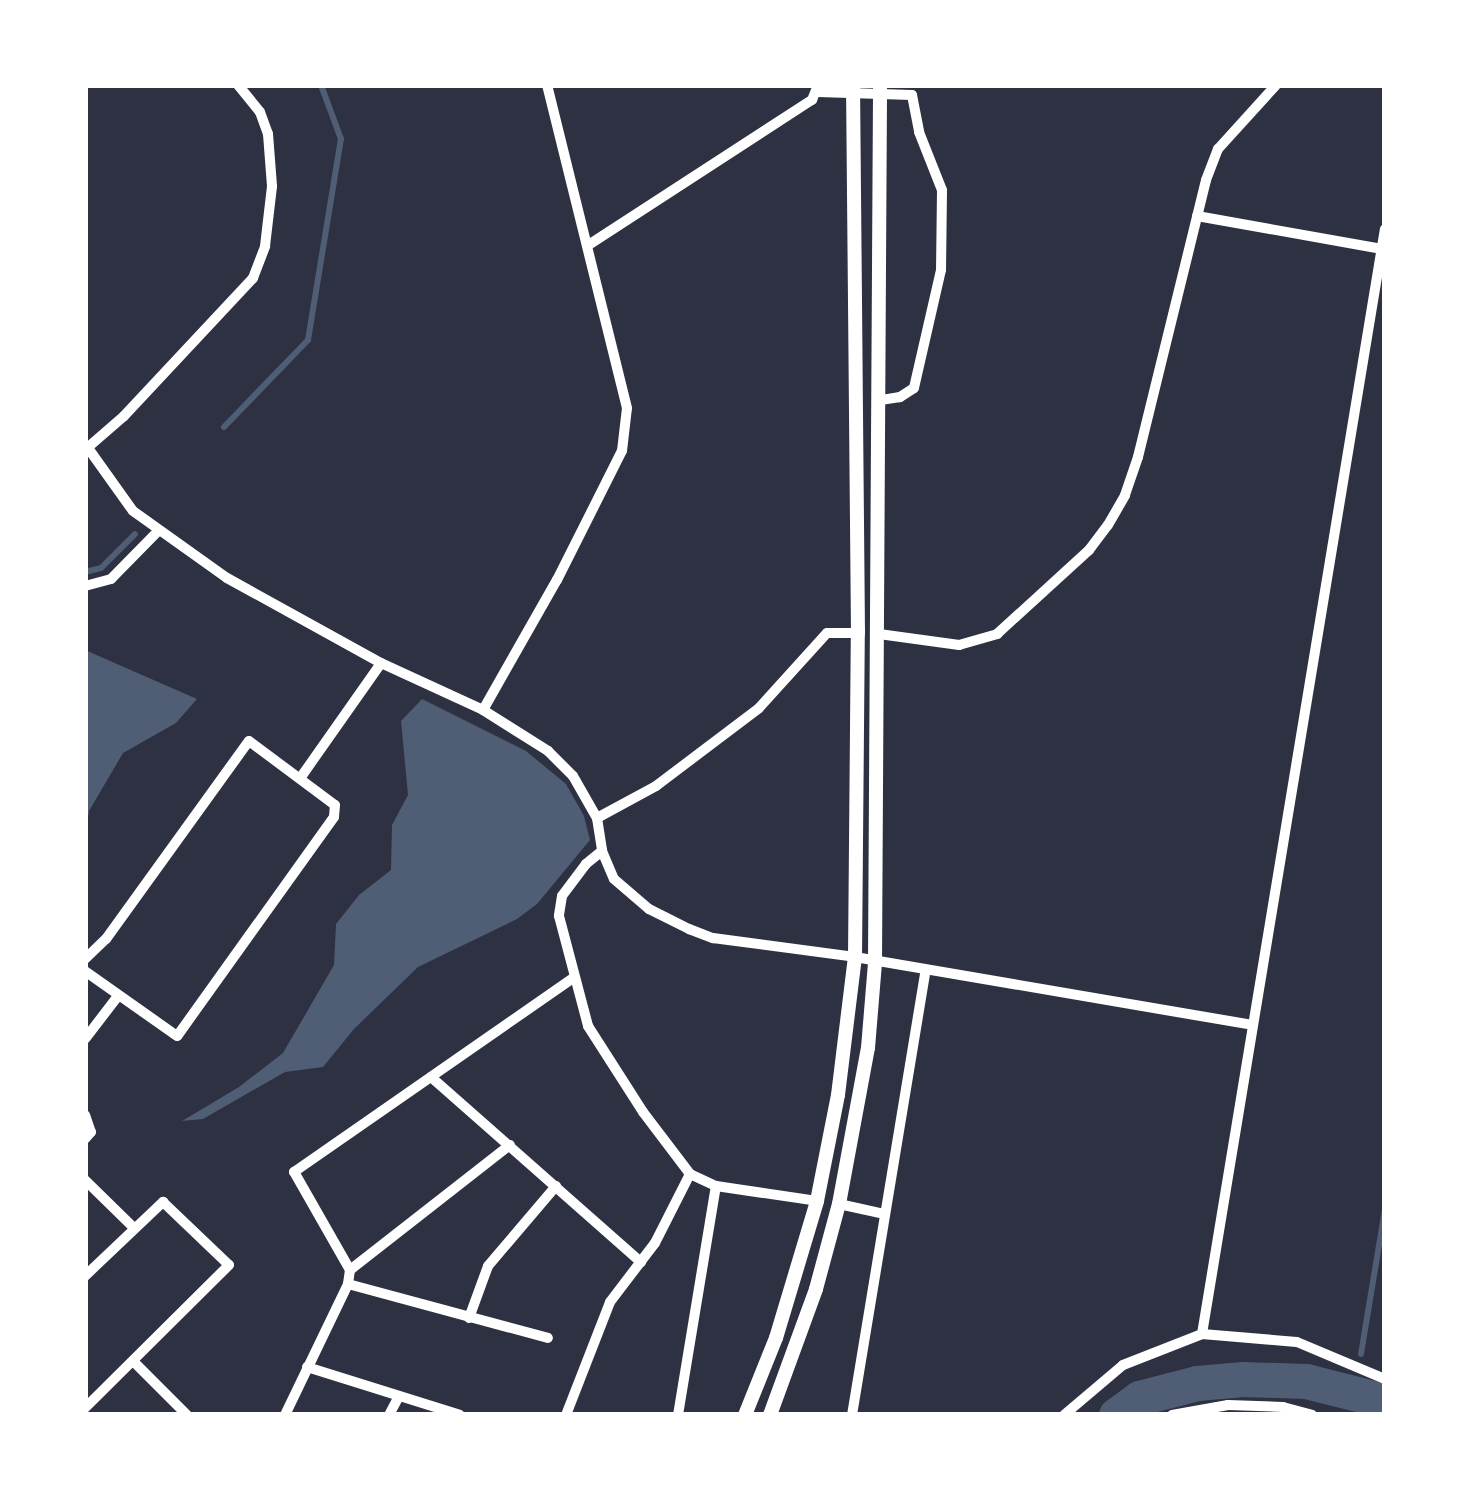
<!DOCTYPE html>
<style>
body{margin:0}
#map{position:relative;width:1470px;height:1500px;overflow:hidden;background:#2d3142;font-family:"DM Sans",sans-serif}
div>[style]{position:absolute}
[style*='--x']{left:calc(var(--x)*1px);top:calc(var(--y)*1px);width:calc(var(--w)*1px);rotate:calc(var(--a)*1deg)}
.water>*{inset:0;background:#4f5d75}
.stream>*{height:6px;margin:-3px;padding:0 3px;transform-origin:3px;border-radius:3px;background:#4f5d75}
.river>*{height:35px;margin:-17.5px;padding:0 17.5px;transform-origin:17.5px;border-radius:17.5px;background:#4f5d75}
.minor>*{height:10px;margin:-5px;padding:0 5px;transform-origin:5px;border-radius:5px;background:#fff}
.tertiary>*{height:14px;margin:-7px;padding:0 7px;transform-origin:7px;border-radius:7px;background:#fff}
span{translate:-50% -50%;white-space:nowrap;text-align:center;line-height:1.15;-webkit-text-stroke:10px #fff;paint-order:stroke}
.frame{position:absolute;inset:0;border:88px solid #fff;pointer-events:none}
</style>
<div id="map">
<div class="water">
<div style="clip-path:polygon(85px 650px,197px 699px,176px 723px,123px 753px,89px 811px,85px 841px)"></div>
<div style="clip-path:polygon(422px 699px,526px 751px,566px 784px,584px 816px,590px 840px,537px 904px,517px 919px,418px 967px,354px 1029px,323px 1067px,285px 1072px,203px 1119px,182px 1121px,239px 1087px,283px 1053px,334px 965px,336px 924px,359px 895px,391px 870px,392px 825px,408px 795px,401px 721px)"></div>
</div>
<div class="stream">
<div style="--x:224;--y:427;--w:121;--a:-46"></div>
<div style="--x:308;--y:340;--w:204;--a:-80.7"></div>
<div style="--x:341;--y:139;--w:58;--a:-110.3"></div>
<div style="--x:85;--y:572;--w:16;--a:-14"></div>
<div style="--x:101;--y:568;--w:48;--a:-45"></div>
<div style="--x:1361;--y:1354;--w:147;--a:-80.6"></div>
</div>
<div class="river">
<div style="--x:1116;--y:1415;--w:29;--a:-36"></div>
<div style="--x:1139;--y:1398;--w:60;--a:-14.5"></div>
<div style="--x:1197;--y:1383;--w:46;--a:-5"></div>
<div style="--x:1243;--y:1379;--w:63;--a:1.8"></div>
<div style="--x:1306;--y:1381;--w:81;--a:14.2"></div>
</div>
<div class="minor">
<div style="--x:818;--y:92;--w:94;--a:1.8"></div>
<div style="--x:912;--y:95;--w:38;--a:79"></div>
<div style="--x:919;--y:132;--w:62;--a:68.4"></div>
<div style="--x:942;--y:190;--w:80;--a:90.7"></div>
<div style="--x:941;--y:270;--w:121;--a:102.9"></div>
<div style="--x:914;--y:388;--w:17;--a:147"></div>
<div style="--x:900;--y:397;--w:20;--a:171"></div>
<div style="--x:1197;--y:216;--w:188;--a:10.1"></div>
<div style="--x:590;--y:244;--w:265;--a:-33"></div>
<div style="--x:812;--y:100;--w:16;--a:-68"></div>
<div style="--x:88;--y:448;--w:77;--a:54.5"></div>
<div style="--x:133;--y:511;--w:115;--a:35.5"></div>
<div style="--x:227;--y:578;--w:176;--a:28.9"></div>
<div style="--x:381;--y:663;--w:112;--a:24.7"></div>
<div style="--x:483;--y:710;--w:77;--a:32.2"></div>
<div style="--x:548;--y:751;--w:35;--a:45"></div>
<div style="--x:573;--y:776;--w:48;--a:60.3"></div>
<div style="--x:597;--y:818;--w:33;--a:81"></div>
<div style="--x:602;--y:851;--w:30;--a:67"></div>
<div style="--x:614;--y:879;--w:46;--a:40.6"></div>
<div style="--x:649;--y:909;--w:45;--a:26.6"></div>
<div style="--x:689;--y:929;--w:26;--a:21"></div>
<div style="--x:713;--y:938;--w:143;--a:7.6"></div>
<div style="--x:855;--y:957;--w:403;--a:9.7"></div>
<div style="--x:86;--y:449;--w:50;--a:-41"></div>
<div style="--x:124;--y:416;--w:189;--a:-46.9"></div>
<div style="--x:253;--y:278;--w:34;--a:-69"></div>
<div style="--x:265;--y:246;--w:60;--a:-83.3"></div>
<div style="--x:272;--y:186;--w:52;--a:-94.4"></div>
<div style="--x:268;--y:134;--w:23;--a:-110"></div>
<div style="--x:260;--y:112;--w:35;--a:-129"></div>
<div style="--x:85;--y:586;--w:27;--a:-15"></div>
<div style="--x:111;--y:579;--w:67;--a:-45.6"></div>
<div style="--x:879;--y:634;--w:81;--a:7.8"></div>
<div style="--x:959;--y:645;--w:40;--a:-16"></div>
<div style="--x:997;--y:634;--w:125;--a:-42.4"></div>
<div style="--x:1089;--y:550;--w:31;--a:-53"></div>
<div style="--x:1108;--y:525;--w:34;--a:-60"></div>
<div style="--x:1125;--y:495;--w:40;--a:-71.1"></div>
<div style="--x:1138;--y:457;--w:285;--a:-76.2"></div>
<div style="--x:1206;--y:180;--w:33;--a:-69"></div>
<div style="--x:1218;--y:149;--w:86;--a:-47.8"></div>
<div style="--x:483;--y:710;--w:150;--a:-60.4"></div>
<div style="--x:557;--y:580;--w:144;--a:-63.3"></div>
<div style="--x:622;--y:451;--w:43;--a:-83.4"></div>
<div style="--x:627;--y:408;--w:333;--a:-103.9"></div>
<div style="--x:301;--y:777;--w:139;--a:-54.9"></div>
<div style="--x:597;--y:818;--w:67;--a:-28.5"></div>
<div style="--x:656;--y:786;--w:129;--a:-37.1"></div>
<div style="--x:759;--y:708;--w:101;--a:-47.8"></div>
<div style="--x:827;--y:633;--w:31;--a:0"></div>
<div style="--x:602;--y:851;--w:21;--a:141"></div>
<div style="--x:586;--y:864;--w:40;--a:127"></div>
<div style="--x:562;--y:896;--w:20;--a:99"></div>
<div style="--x:559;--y:916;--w:114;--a:75.2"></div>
<div style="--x:588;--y:1026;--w:102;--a:57.4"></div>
<div style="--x:643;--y:1112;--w:78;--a:52.8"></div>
<div style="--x:690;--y:1174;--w:29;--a:25"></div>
<div style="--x:716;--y:1186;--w:102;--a:8.4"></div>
<div style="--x:85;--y:959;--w:29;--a:-44"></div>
<div style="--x:106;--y:939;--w:244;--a:-54.2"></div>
<div style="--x:249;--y:741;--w:107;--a:36.7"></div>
<div style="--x:335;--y:805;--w:12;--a:95"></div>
<div style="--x:334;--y:817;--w:269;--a:125.6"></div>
<div style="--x:177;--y:1036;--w:113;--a:-144.8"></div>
<div style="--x:85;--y:1039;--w:54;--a:-52.5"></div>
<div style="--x:431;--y:1077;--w:280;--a:41.4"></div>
<div style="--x:85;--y:1115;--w:18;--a:71"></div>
<div style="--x:91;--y:1132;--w:9;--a:131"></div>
<div style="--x:85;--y:1180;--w:69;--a:44.4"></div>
<div style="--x:839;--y:1204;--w:47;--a:12.3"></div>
<div style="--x:350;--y:1270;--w:203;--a:-38"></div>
<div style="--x:85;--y:1276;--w:108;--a:-43.5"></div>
<div style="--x:163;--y:1202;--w:91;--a:43.7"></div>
<div style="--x:229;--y:1265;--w:203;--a:135.2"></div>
<div style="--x:348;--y:1284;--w:207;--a:15.1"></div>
<div style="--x:469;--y:1318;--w:55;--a:-69.9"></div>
<div style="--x:488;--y:1266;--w:105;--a:-49.6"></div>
<div style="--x:1202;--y:1334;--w:1120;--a:-80.6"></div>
<div style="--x:133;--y:1361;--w:76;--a:45"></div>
<div style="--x:307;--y:1367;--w:160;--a:17.4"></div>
<div style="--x:285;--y:1415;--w:145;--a:-64.3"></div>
<div style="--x:348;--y:1284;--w:14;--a:-82"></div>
<div style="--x:350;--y:1270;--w:113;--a:-119.7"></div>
<div style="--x:294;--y:1172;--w:338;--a:-34.8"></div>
<div style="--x:389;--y:1415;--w:21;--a:-62"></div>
<div style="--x:566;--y:1415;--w:121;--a:-68.7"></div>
<div style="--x:610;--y:1302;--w:74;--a:-52.7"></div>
<div style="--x:655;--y:1243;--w:77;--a:-63.1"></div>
<div style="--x:678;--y:1415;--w:232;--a:-80.6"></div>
<div style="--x:852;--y:1415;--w:449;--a:-80.6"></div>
<div style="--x:1064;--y:1415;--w:77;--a:-40.3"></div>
<div style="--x:1123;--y:1365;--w:85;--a:-21.4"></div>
<div style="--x:1202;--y:1334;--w:95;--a:4.8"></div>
<div style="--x:1297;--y:1342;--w:95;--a:22.8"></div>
<div style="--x:1172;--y:1415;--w:57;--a:-10.1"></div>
<div style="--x:1228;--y:1405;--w:55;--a:2.1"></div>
<div style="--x:1283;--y:1407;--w:30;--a:15"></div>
</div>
<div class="tertiary">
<div style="--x:745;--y:1415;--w:83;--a:-68.1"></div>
<div style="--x:776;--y:1338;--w:143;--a:-73.3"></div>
<div style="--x:817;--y:1201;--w:108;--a:-78.8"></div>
<div style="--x:838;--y:1095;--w:139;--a:-83"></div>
<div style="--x:855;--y:957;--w:324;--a:-89.5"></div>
<div style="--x:858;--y:633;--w:548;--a:-90.52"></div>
<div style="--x:770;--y:1415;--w:134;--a:-69.9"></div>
<div style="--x:816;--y:1289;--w:88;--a:-74.9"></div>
<div style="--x:839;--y:1204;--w:159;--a:-79.5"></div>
<div style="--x:868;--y:1048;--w:86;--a:-85.3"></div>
<div style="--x:875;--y:962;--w:877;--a:-89.67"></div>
</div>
<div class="frame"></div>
</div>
